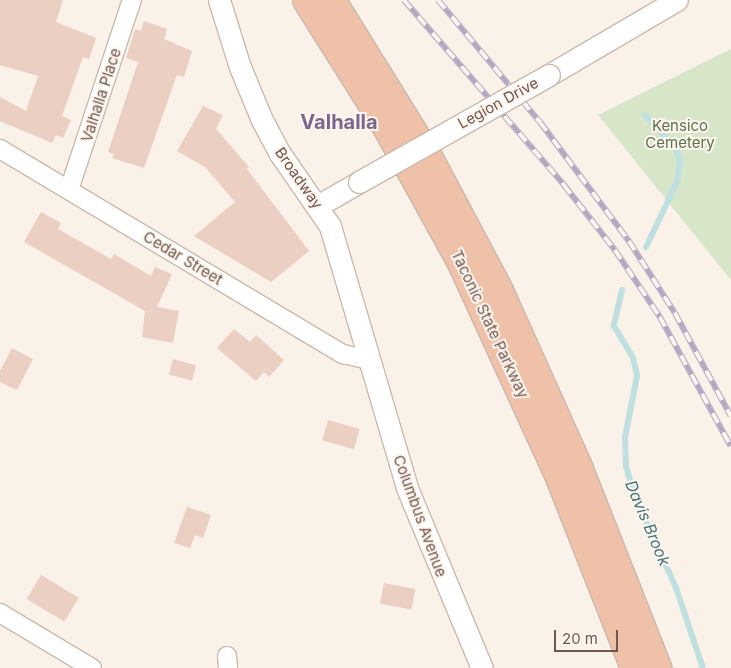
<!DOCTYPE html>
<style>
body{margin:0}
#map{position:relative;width:731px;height:668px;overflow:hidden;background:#faf1e8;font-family:Inter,sans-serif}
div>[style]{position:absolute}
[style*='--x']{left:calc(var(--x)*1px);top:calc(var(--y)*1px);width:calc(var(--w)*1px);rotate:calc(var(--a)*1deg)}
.green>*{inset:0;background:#d7e5c8}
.stream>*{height:6px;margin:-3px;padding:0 3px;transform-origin:3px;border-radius:3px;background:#bfdfe1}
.building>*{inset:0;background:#ebcfc3;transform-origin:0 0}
.roads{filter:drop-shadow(1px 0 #cab9af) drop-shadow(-1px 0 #cab9af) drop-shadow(0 1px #cab9af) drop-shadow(0 -1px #cab9af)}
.minor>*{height:18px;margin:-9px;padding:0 9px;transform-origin:9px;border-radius:9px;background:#fff}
.tertiary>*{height:21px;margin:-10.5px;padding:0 10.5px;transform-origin:10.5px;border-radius:10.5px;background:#fff}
.trunk>*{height:28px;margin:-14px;padding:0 14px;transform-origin:14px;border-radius:14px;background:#eec1a8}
.rail>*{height:5.5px;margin-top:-2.75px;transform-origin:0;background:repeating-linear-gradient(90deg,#fdf5ee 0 11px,#b3a7c2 0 22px);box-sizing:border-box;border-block:1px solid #b3a7c2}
.bridges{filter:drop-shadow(1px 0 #cab9af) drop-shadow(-1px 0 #cab9af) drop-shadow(0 1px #cab9af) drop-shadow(0 -1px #cab9af)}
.tertiary-bridge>*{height:21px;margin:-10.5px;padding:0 10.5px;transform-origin:10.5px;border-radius:10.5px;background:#fff}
span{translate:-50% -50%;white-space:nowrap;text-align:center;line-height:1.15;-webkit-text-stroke:4px #fdf5ee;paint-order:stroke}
.street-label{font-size:15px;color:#70584f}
.park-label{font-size:15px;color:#5a7449}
.water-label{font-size:16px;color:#48767a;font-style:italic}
.district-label{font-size:20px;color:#7c678c;font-weight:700}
.scale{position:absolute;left:554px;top:630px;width:64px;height:22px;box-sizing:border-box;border:2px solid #70584f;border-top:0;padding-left:6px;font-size:15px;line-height:18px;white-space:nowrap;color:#70584f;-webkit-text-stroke:4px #fdf5ee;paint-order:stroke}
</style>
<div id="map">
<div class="green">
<div style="clip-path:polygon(731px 49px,731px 280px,598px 115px)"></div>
</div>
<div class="stream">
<div style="--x:645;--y:115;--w:45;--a:46.8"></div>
<div style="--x:676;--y:148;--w:14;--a:73"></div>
<div style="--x:680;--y:161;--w:21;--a:98"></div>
<div style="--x:677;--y:182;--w:72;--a:115.5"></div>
<div style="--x:622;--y:290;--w:37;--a:103"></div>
<div style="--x:614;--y:326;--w:37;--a:59"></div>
<div style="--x:633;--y:358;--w:18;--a:77"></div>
<div style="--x:637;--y:376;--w:62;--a:101.1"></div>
<div style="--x:625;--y:437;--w:30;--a:88"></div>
<div style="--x:626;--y:467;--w:31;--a:73"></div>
<div style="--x:635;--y:497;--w:100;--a:65.7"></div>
<div style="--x:676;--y:588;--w:84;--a:71.4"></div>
</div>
<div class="building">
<div style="clip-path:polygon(0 0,63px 0,56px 22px,96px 38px,89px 59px,83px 57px,62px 116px,71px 120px,63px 138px,56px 135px,52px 143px,0 121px,0 97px,26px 111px,38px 76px,0 65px)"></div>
<div style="clip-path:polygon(144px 21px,167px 29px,164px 39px,192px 51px,184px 77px,177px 75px,144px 168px,112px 158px,114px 154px,108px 152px,138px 62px,126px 58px,135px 29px,141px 31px)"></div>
<div style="clip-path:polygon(203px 106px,223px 115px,216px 129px,249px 167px,247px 169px,309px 251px,271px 282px,194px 236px,235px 202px,205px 167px,177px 151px)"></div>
<div style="clip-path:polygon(41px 212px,61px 223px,58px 229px,111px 259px,114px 254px,151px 276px,155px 267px,172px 274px,157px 307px,179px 311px,173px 343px,142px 337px,145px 311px,24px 242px)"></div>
<div style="clip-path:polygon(234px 329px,250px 342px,256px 335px,284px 360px,269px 377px,264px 372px,256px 381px,217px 348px)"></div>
<div style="clip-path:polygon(12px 348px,33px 359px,17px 390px,0 382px,0 371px)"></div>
<div style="left:173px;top:359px;width:24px;height:16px;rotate:15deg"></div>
<div style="left:328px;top:420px;width:33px;height:21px;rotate:16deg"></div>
<div style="clip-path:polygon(187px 507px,211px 515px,203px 538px,195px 535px,190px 548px,174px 543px)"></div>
<div style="left:41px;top:575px;width:44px;height:28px;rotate:31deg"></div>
<div style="left:384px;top:583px;width:32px;height:21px;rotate:11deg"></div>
</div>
<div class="roads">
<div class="minor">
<div style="--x:0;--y:149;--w:400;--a:30.9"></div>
<div style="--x:343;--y:354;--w:28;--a:13"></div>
<div style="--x:69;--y:190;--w:200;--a:-71.7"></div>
<div style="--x:0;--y:613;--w:107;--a:30.9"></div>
<div style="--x:227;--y:656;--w:12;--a:85"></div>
</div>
<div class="tertiary">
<div style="--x:219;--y:0;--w:70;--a:72.6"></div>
<div style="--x:240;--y:67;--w:57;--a:67.5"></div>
<div style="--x:262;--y:120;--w:40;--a:62"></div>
<div style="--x:281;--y:155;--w:86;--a:55.4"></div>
<div style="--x:330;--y:226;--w:273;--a:73.6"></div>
<div style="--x:407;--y:488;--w:195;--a:67.4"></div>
<div style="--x:549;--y:75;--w:148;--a:-30.4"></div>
<div style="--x:319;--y:205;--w:46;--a:-29.9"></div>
</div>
<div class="trunk">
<div style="--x:307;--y:0;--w:150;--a:57.8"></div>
<div style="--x:387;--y:127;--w:153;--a:61.1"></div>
<div style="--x:461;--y:261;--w:235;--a:65.4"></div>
<div style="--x:559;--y:475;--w:207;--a:68.5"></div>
<div style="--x:331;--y:0;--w:180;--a:58.2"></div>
<div style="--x:426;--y:153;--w:156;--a:62.1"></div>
<div style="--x:499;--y:291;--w:193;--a:65.8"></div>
<div style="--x:578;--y:467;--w:216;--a:68.5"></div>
</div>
</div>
<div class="rail">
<div style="--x:404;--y:0;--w:245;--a:49.1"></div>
<div style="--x:564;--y:185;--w:83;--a:51.9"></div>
<div style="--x:615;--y:250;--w:81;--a:56.1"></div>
<div style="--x:660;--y:317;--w:147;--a:61.2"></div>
<div style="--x:438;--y:0;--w:159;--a:50.1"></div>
<div style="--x:540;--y:122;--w:149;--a:53.2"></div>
<div style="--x:629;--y:241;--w:85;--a:57.4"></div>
<div style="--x:675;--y:313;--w:117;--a:61.5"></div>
</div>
<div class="bridges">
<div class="tertiary-bridge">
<div style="--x:359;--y:182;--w:218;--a:-29.4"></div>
</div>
</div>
<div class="street-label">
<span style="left:101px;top:95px;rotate:-72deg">Valhalla Place</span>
<span style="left:498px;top:103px;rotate:-29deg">Legion Drive</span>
<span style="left:299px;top:178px;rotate:55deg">Broadway</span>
<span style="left:183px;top:258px;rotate:31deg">Cedar Street</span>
<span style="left:490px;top:324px;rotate:65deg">Taconic State Parkway</span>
<span style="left:420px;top:516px;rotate:70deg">Columbus Avenue</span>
</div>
<div class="park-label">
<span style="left:680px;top:134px">Kensico<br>Cemetery</span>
</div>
<div class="water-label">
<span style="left:648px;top:523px;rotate:67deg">Davis Brook</span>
</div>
<div class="district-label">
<span style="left:339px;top:122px">Valhalla</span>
</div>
<div class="scale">20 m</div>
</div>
